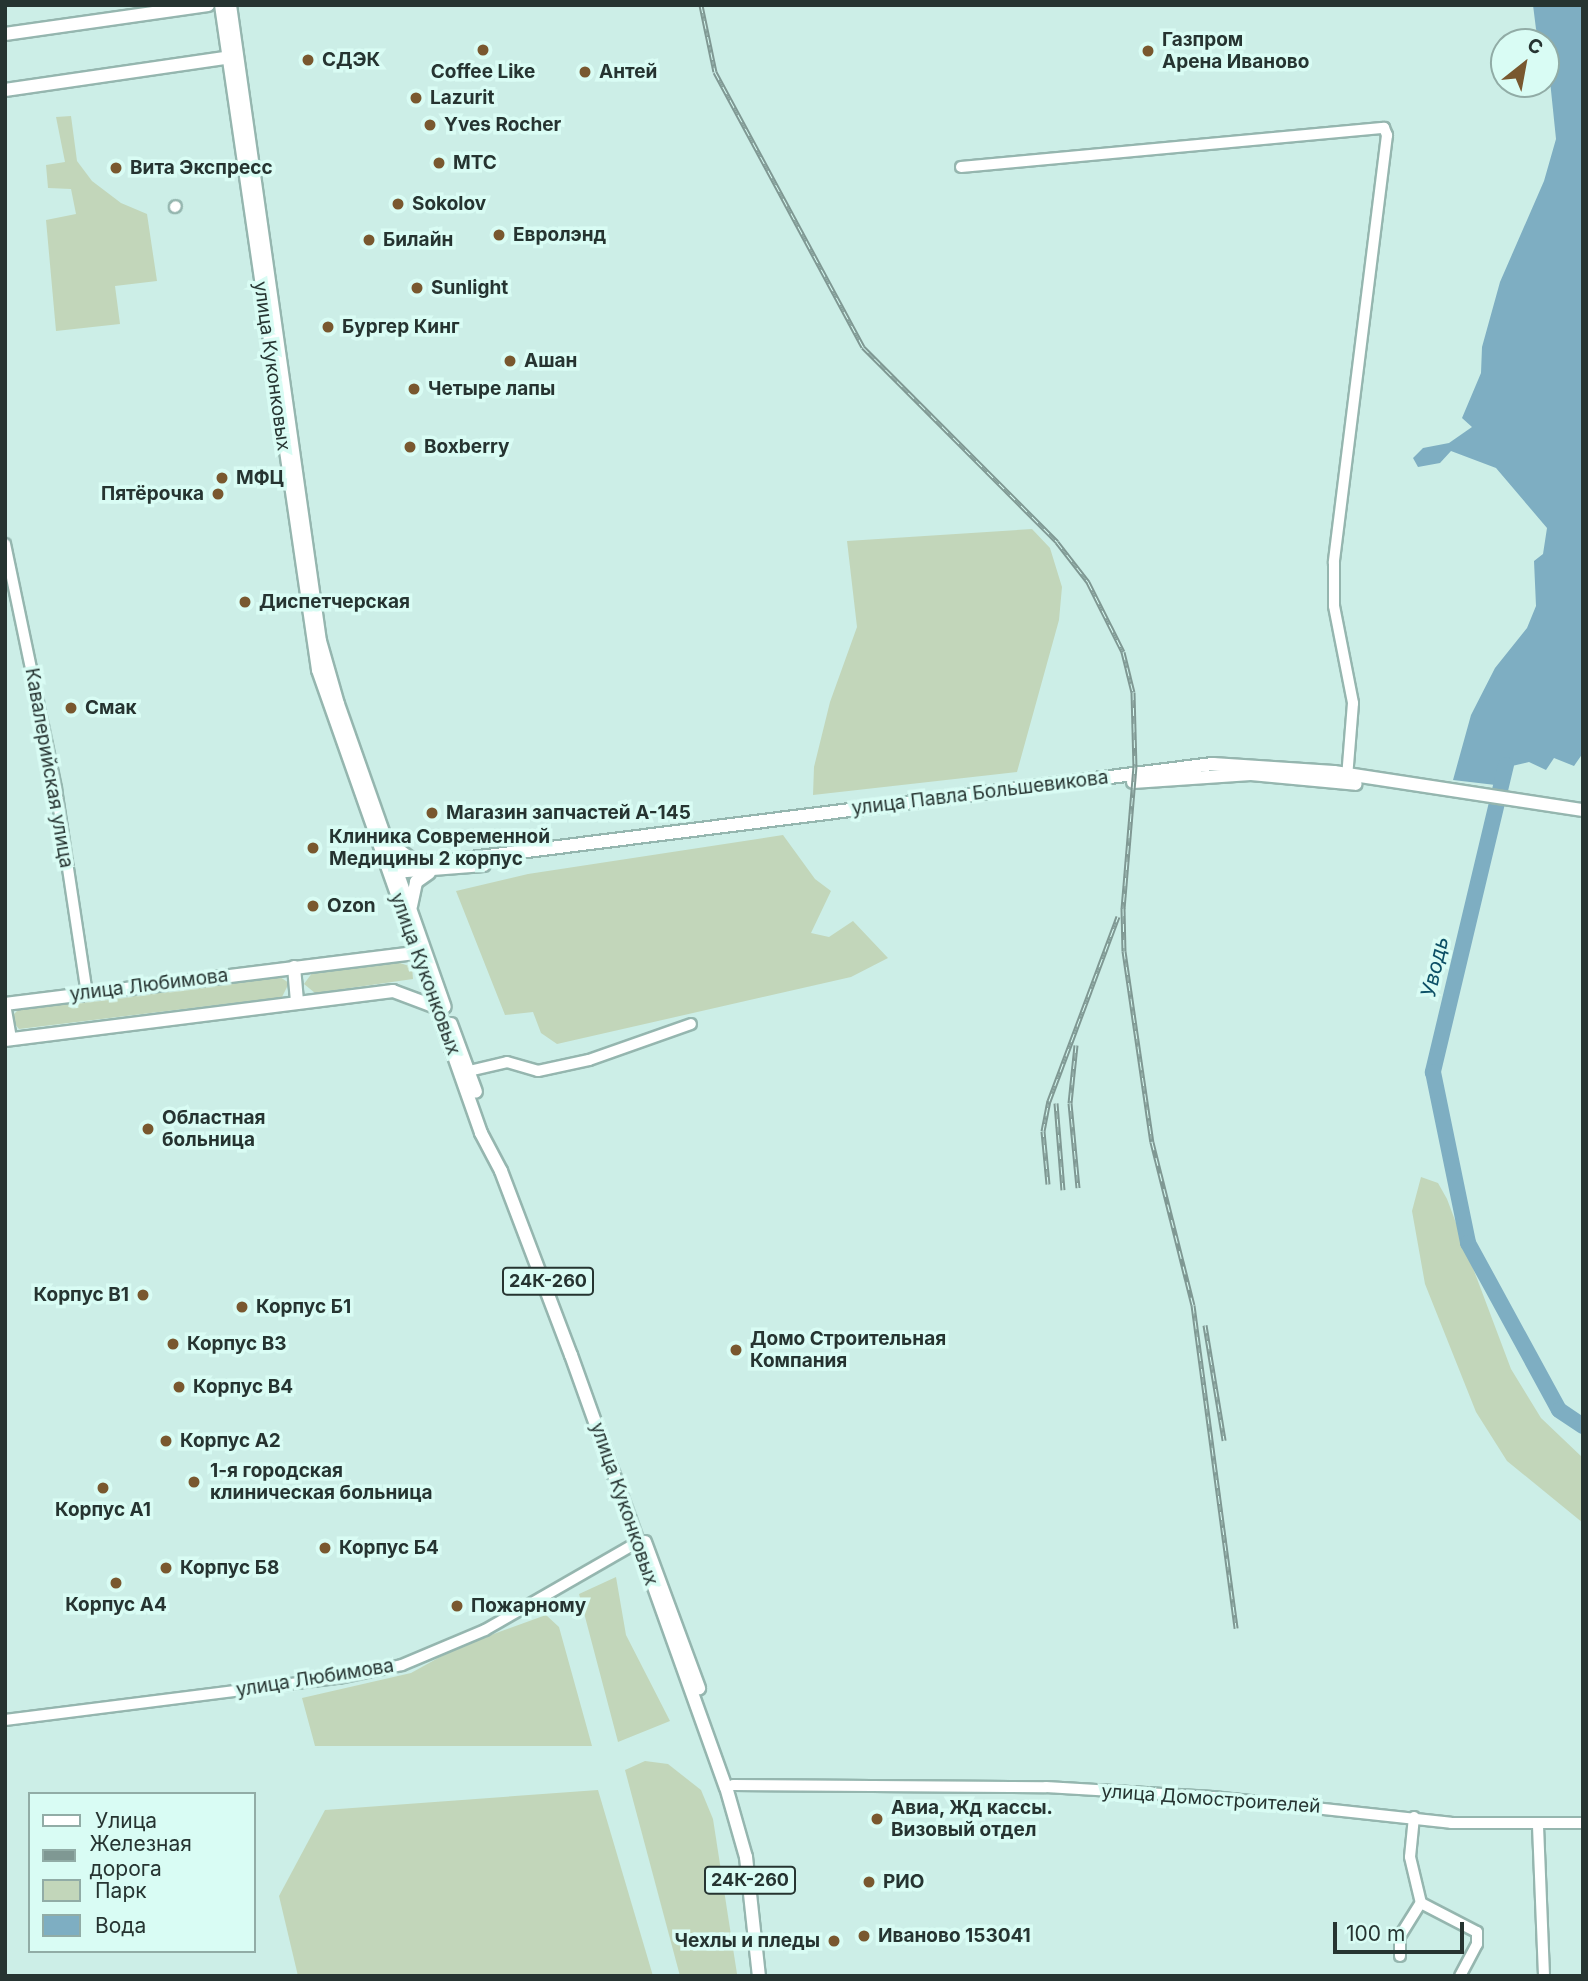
<!DOCTYPE html>
<meta charset="utf-8">
<style>
body{margin:0}
#map{position:relative;width:1588px;height:1981px;overflow:hidden;background:#cceee7;font-family:Inter,sans-serif}
div>[style]{position:absolute}
[style*='--x']{left:calc(var(--x)*1px);top:calc(var(--y)*1px);width:calc(var(--w)*1px);rotate:calc(var(--a)*1deg)}
.green>*{inset:0;background:#c2d6ba}
.water>*{inset:0;background:#7eaec2}
.river>*{height:16px;margin:-8px;padding:0 8px;transform-origin:8px;border-radius:8px;background:#7eaec2}
.roads{filter:drop-shadow(2px 0 #95b6af) drop-shadow(-2px 0 #95b6af) drop-shadow(0 2px #95b6af) drop-shadow(0 -2px #95b6af)}
.minor>*{height:10px;margin:-5px;padding:0 5px;transform-origin:5px;border-radius:5px;background:#fff}
.major>*{height:12px;margin:-6px;padding:0 6px;transform-origin:6px;border-radius:6px;background:#fff}
.rail>*{height:5px;margin-top:-2.5px;transform-origin:0;background:repeating-linear-gradient(90deg,#d9fcf4 0 8px,#7f9893 0 16px);box-sizing:border-box;border-block:2px solid #7f9893}
.dots>*{width:19px;height:19px;translate:-50% -50%;box-sizing:border-box;border:4px solid #d9fcf4;border-radius:50%}
span{translate:-50% -50%;white-space:nowrap;text-align:center;line-height:1.15;-webkit-text-stroke:7px #d9fcf4;paint-order:stroke}
.shield-label span{padding:2px 5px;background:#d9fcf4;border:2px solid;border-radius:5px;-webkit-text-stroke-width:0}
.shield-label{font-size:18px;color:#263431;font-weight:700}
.poi-label{font-size:19px;color:#263431;font-weight:700}
.left{translate:0 -50%;text-align:left}
.right{translate:-100% -50%;text-align:right}
.street-label{font-size:19px;color:#263431}
.water-label{font-size:21px;color:#0b4f65;font-style:italic}
.frame{position:absolute;inset:0;border:7px solid #263431;pointer-events:none}
.legend{position:absolute;left:28px;top:1792px;width:228px;height:161px;box-sizing:border-box;background:#d9fcf4;border:2px solid #91aca6;margin:0;padding:9px 12px;list-style:none;font-size:21px;color:#263431}
.legend li{display:flex;align-items:center;gap:14px;height:35px}
.legend b{width:35px;border:2px solid #91aca6}
.north{position:absolute;left:1490px;top:28px;width:70px;height:70px;box-sizing:border-box;background:#d9fcf4;border:2px solid #91aca6;border-radius:50%;rotate:31deg;font-size:19px;font-weight:700;line-height:28px;text-align:center;color:#263431}
.north::after{content:'';display:block;margin:auto;width:24px;height:32px;background:#79582f;clip-path:polygon(50% 0,100% 100%,50% 72%,0 100%)}
.scale{position:absolute;left:1333px;top:1922px;width:131px;height:32px;box-sizing:border-box;border:4px solid #263431;border-top:0;padding-left:9px;font-size:21px;line-height:24px;white-space:nowrap;color:#263431;-webkit-text-stroke:5px #d9fcf4;paint-order:stroke}
</style>
<div id="map">
<div class="green">
<div style="clip-path:polygon(71px 116px,77px 161px,92px 181px,121px 203px,147px 214px,157px 281px,115px 286px,120px 324px,56px 331px,46px 220px,76px 214px,71px 189px,48px 188px,46px 165px,65px 162px,56px 117px)"></div>
<div style="clip-path:polygon(1032px 529px,1050px 548px,1062px 587px,1059px 620px,1017px 772px,813px 795px,814px 767px,830px 702px,857px 627px,847px 541px)"></div>
<div style="clip-path:polygon(783px 835px,815px 879px,831px 891px,811px 933px,829px 937px,853px 921px,888px 958px,851px 977px,557px 1044px,541px 1033px,533px 1012px,505px 1015px,456px 891px,528px 874px)"></div>
<div style="clip-path:polygon(397px 962px,412px 967px,413px 979px,315px 993px,304px 984px,312px 973px)"></div>
<div style="clip-path:polygon(280px 977px,289px 983px,282px 997px,19px 1029px,10px 1018px,19px 1009px)"></div>
<div style="clip-path:polygon(1421px 1177px,1438px 1183px,1447px 1199px,1511px 1369px,1541px 1418px,1583px 1458px,1583px 1523px,1507px 1461px,1476px 1412px,1425px 1284px,1412px 1211px)"></div>
<div style="clip-path:polygon(616px 1577px,626px 1635px,670px 1721px,618px 1742px,579px 1594px)"></div>
<div style="clip-path:polygon(546px 1615px,559px 1627px,592px 1746px,315px 1746px,302px 1698px,411px 1673px,458px 1647px)"></div>
<div style="clip-path:polygon(645px 1761px,668px 1764px,701px 1790px,713px 1819px,737px 1974px,733px 1976px,680px 1976px,625px 1770px)"></div>
<div style="clip-path:polygon(598px 1790px,653px 1976px,298px 1976px,279px 1896px,325px 1810px)"></div>
</div>
<div class="water">
<div style="clip-path:polygon(1533px 5px,1583px 5px,1583px 753px,1574px 766px,1554px 758px,1546px 770px,1529px 762px,1512px 766px,1504px 786px,1453px 780px,1471px 715px,1495px 668px,1527px 628px,1536px 606px,1534px 561px,1543px 554px,1547px 528px,1496px 468px,1451px 451px,1440px 463px,1418px 467px,1413px 458px,1423px 448px,1449px 443px,1472px 427px,1462px 418px,1481px 373px,1482px 347px,1500px 282px,1544px 181px,1556px 139px,1546px 42px,1541px 42px,1536px 29px)"></div>
</div>
<div class="river">
<div style="--x:1506;--y:765;--w:316;--a:103.4"></div>
<div style="--x:1433;--y:1072;--w:175;--a:78.4"></div>
<div style="--x:1468;--y:1243;--w:190;--a:61.4"></div>
<div style="--x:1559;--y:1410;--w:29;--a:34"></div>
</div>
<div class="roads">
<div class="minor">
<div style="--x:961;--y:167;--w:425;--a:-5.3"></div>
<div style="--x:1384;--y:128;--w:8;--a:67"></div>
<div style="--x:1387;--y:135;--w:431;--a:97.1"></div>
<div style="--x:1334;--y:563;--w:43;--a:90"></div>
<div style="--x:1334;--y:606;--w:99;--a:78.9"></div>
<div style="--x:1353;--y:703;--w:75;--a:94.6"></div>
<div style="--x:175;--y:207;--w:1;--a:-45"></div>
<div style="--x:5;--y:544;--w:250;--a:78.2"></div>
<div style="--x:56;--y:789;--w:206;--a:81.4"></div>
<div style="--x:469;--y:1071;--w:39;--a:-13"></div>
<div style="--x:507;--y:1062;--w:32;--a:16"></div>
<div style="--x:538;--y:1071;--w:52;--a:-12.2"></div>
<div style="--x:589;--y:1060;--w:108;--a:-19.4"></div>
<div style="--x:5;--y:1720;--w:336;--a:-7.2"></div>
<div style="--x:338;--y:1678;--w:65;--a:-11.5"></div>
<div style="--x:402;--y:1665;--w:90;--a:-22.9"></div>
<div style="--x:485;--y:1630;--w:177;--a:-29.9"></div>
<div style="--x:733;--y:1785;--w:313;--a:0.4"></div>
<div style="--x:1046;--y:1787;--w:167;--a:3.4"></div>
<div style="--x:1213;--y:1797;--w:239;--a:6.2"></div>
<div style="--x:1451;--y:1823;--w:132;--a:0"></div>
<div style="--x:1414;--y:1817;--w:40;--a:95.7"></div>
<div style="--x:1410;--y:1857;--w:47;--a:76.6"></div>
<div style="--x:1421;--y:1903;--w:63;--a:27.4"></div>
<div style="--x:1477;--y:1932;--w:12;--a:90"></div>
<div style="--x:1477;--y:1944;--w:36;--a:118"></div>
<div style="--x:1538;--y:1826;--w:150;--a:87.7"></div>
<div style="--x:1400;--y:1956;--w:20;--a:-90"></div>
<div style="--x:1400;--y:1936;--w:39;--a:-58"></div>
</div>
<div class="major">
<div style="--x:221;--y:5;--w:672;--a:81.7"></div>
<div style="--x:318;--y:670;--w:491;--a:70.6"></div>
<div style="--x:481;--y:1133;--w:43;--a:62.2"></div>
<div style="--x:501;--y:1171;--w:197;--a:69.2"></div>
<div style="--x:571;--y:1355;--w:459;--a:70.3"></div>
<div style="--x:726;--y:1787;--w:73;--a:74.1"></div>
<div style="--x:746;--y:1857;--w:120;--a:83.8"></div>
<div style="--x:230;--y:5;--w:642;--a:81.95"></div>
<div style="--x:320;--y:641;--w:66;--a:74.1"></div>
<div style="--x:338;--y:704;--w:321;--a:70.6"></div>
<div style="--x:5;--y:34;--w:205;--a:-8.1"></div>
<div style="--x:5;--y:90;--w:234;--a:-8.3"></div>
<div style="--x:1133;--y:782;--w:118;--a:-3.9"></div>
<div style="--x:1251;--y:774;--w:105;--a:5.4"></div>
<div style="--x:391;--y:844;--w:26;--a:37"></div>
<div style="--x:412;--y:860;--w:28;--a:4"></div>
<div style="--x:440;--y:862;--w:779;--a:-7.23"></div>
<div style="--x:1213;--y:764;--w:121;--a:3.8"></div>
<div style="--x:1334;--y:772;--w:252;--a:8.7"></div>
<div style="--x:394;--y:872;--w:90;--a:-4.4"></div>
<div style="--x:411;--y:906;--w:25;--a:-78"></div>
<div style="--x:416;--y:882;--w:16;--a:-35"></div>
<div style="--x:294;--y:967;--w:36;--a:85"></div>
<div style="--x:5;--y:1004;--w:419;--a:-7.1"></div>
<div style="--x:5;--y:1010;--w:29;--a:80"></div>
<div style="--x:451;--y:1024;--w:72;--a:69.8"></div>
<div style="--x:5;--y:1040;--w:391;--a:-7.2"></div>
<div style="--x:393;--y:991;--w:46;--a:20.4"></div>
<div style="--x:645;--y:1542;--w:156;--a:69.7"></div>
</div>
</div>
<div class="rail">
<div style="--x:701;--y:5;--w:68;--a:78.2"></div>
<div style="--x:715;--y:72;--w:312;--a:61.7"></div>
<div style="--x:863;--y:347;--w:275;--a:45.1"></div>
<div style="--x:1057;--y:542;--w:51;--a:52.2"></div>
<div style="--x:1088;--y:582;--w:78;--a:63.4"></div>
<div style="--x:1123;--y:652;--w:41;--a:76"></div>
<div style="--x:1133;--y:692;--w:74;--a:88.5"></div>
<div style="--x:1135;--y:766;--w:143;--a:94.8"></div>
<div style="--x:1123;--y:908;--w:43;--a:88.7"></div>
<div style="--x:1124;--y:951;--w:193;--a:81.7"></div>
<div style="--x:1152;--y:1142;--w:168;--a:75.9"></div>
<div style="--x:1193;--y:1305;--w:326;--a:82.4"></div>
<div style="--x:1076;--y:1045;--w:58;--a:95.9"></div>
<div style="--x:1070;--y:1103;--w:85;--a:84.6"></div>
<div style="--x:1056;--y:1103;--w:87;--a:85.4"></div>
<div style="--x:1048;--y:1184;--w:53;--a:-95.4"></div>
<div style="--x:1043;--y:1131;--w:31;--a:-79"></div>
<div style="--x:1049;--y:1101;--w:197;--a:-69.5"></div>
<div style="--x:1205;--y:1325;--w:117;--a:80.6"></div>
</div>
<div class="dots">
<div style="left:483px;top:50px;background:#79582f"></div>
<div style="left:1148px;top:51px;background:#79582f"></div>
<div style="left:308px;top:60px;background:#79582f"></div>
<div style="left:585px;top:72px;background:#79582f"></div>
<div style="left:416px;top:98px;background:#79582f"></div>
<div style="left:430px;top:125px;background:#79582f"></div>
<div style="left:439px;top:163px;background:#79582f"></div>
<div style="left:116px;top:168px;background:#79582f"></div>
<div style="left:398px;top:204px;background:#79582f"></div>
<div style="left:499px;top:235px;background:#79582f"></div>
<div style="left:369px;top:240px;background:#79582f"></div>
<div style="left:417px;top:288px;background:#79582f"></div>
<div style="left:328px;top:327px;background:#79582f"></div>
<div style="left:510px;top:361px;background:#79582f"></div>
<div style="left:414px;top:389px;background:#79582f"></div>
<div style="left:410px;top:447px;background:#79582f"></div>
<div style="left:222px;top:478px;background:#79582f"></div>
<div style="left:218px;top:494px;background:#79582f"></div>
<div style="left:245px;top:602px;background:#79582f"></div>
<div style="left:71px;top:708px;background:#79582f"></div>
<div style="left:432px;top:813px;background:#79582f"></div>
<div style="left:313px;top:848px;background:#79582f"></div>
<div style="left:313px;top:906px;background:#79582f"></div>
<div style="left:148px;top:1129px;background:#79582f"></div>
<div style="left:143px;top:1295px;background:#79582f"></div>
<div style="left:242px;top:1307px;background:#79582f"></div>
<div style="left:173px;top:1344px;background:#79582f"></div>
<div style="left:736px;top:1350px;background:#79582f"></div>
<div style="left:179px;top:1387px;background:#79582f"></div>
<div style="left:166px;top:1441px;background:#79582f"></div>
<div style="left:194px;top:1482px;background:#79582f"></div>
<div style="left:103px;top:1488px;background:#79582f"></div>
<div style="left:325px;top:1548px;background:#79582f"></div>
<div style="left:166px;top:1568px;background:#79582f"></div>
<div style="left:116px;top:1583px;background:#79582f"></div>
<div style="left:457px;top:1606px;background:#79582f"></div>
<div style="left:877px;top:1819px;background:#79582f"></div>
<div style="left:869px;top:1882px;background:#79582f"></div>
<div style="left:864px;top:1936px;background:#79582f"></div>
<div style="left:834px;top:1941px;background:#79582f"></div>
</div>
<div class="shield-label">
<span style="left:548px;top:1281px">24К-260</span>
<span style="left:750px;top:1880px">24К-260</span>
</div>
<div class="poi-label">
<span class="left" style="left:1162px;top:51px">Газпром<br>Арена Иваново</span>
<span class="left" style="left:322px;top:60px">СДЭК</span>
<span style="left:483px;top:72px">Coffee Like</span>
<span class="left" style="left:599px;top:72px">Антей</span>
<span class="left" style="left:430px;top:98px">Lazurit</span>
<span class="left" style="left:444px;top:125px">Yves Rocher</span>
<span class="left" style="left:453px;top:163px">МТС</span>
<span class="left" style="left:130px;top:168px">Вита Экспресс</span>
<span class="left" style="left:412px;top:204px">Sokolov</span>
<span class="left" style="left:513px;top:235px">Евролэнд</span>
<span class="left" style="left:383px;top:240px">Билайн</span>
<span class="left" style="left:431px;top:288px">Sunlight</span>
<span class="left" style="left:342px;top:327px">Бургер Кинг</span>
<span class="left" style="left:524px;top:361px">Ашан</span>
<span class="left" style="left:428px;top:389px">Четыре лапы</span>
<span class="left" style="left:424px;top:447px">Boxberry</span>
<span class="left" style="left:236px;top:478px">МФЦ</span>
<span class="right" style="left:204px;top:494px">Пятёрочка</span>
<span class="left" style="left:259px;top:602px">Диспетчерская</span>
<span class="left" style="left:85px;top:708px">Смак</span>
<span class="left" style="left:446px;top:813px">Магазин запчастей А-145</span>
<span class="left" style="left:329px;top:848px">Клиника Современной<br>Медицины 2 корпус</span>
<span class="left" style="left:327px;top:906px">Ozon</span>
<span class="left" style="left:162px;top:1129px">Областная<br>больница</span>
<span class="right" style="left:129px;top:1295px">Корпус В1</span>
<span class="left" style="left:256px;top:1307px">Корпус Б1</span>
<span class="left" style="left:750px;top:1350px">Домо Строительная<br>Компания</span>
<span class="left" style="left:187px;top:1344px">Корпус В3</span>
<span class="left" style="left:193px;top:1387px">Корпус В4</span>
<span class="left" style="left:180px;top:1441px">Корпус А2</span>
<span class="left" style="left:210px;top:1482px">1-я городская<br>клиническая больница</span>
<span style="left:103px;top:1510px">Корпус А1</span>
<span class="left" style="left:339px;top:1548px">Корпус Б4</span>
<span class="left" style="left:180px;top:1568px">Корпус Б8</span>
<span style="left:116px;top:1605px">Корпус А4</span>
<span class="left" style="left:471px;top:1606px">Пожарному</span>
<span class="left" style="left:891px;top:1819px">Авиа, Жд кассы.<br>Визовый отдел</span>
<span class="left" style="left:883px;top:1882px">РИО</span>
<span class="left" style="left:878px;top:1936px">Иваново 153041</span>
<span class="right" style="left:820px;top:1941px">Чехлы и пледы</span>
</div>
<div class="street-label">
<span style="left:272px;top:366px;rotate:82deg">улица Куконковых</span>
<span style="left:49px;top:768px;rotate:80deg">Кавалерийская улица</span>
<span style="left:980px;top:793px;rotate:-7deg">улица Павла Большевикова</span>
<span style="left:425px;top:974px;rotate:70deg">улица Куконковых</span>
<span style="left:149px;top:985px;rotate:-7deg">улица Любимова</span>
<span style="left:624px;top:1504px;rotate:71deg">улица Куконковых</span>
<span style="left:315px;top:1678px;rotate:-9deg">улица Любимова</span>
<span style="left:1211px;top:1799px;rotate:4deg">улица Домостроителей</span>
</div>
<div class="water-label">
<span style="left:1435px;top:967px;rotate:-77deg">Уводь</span>
</div>
<div class="frame"></div>
<ul class="legend">
<li><b style="height:9px;background:#fff"></b>Улица</li>
<li><b style="height:9px;background:#7f9893"></b>Железная дорога</li>
<li><b style="height:19px;background:#c2d6ba"></b>Парк</li>
<li><b style="height:19px;background:#7eaec2"></b>Вода</li>
</ul>
<div class="north">С</div>
<div class="scale">100 m</div>
</div>
